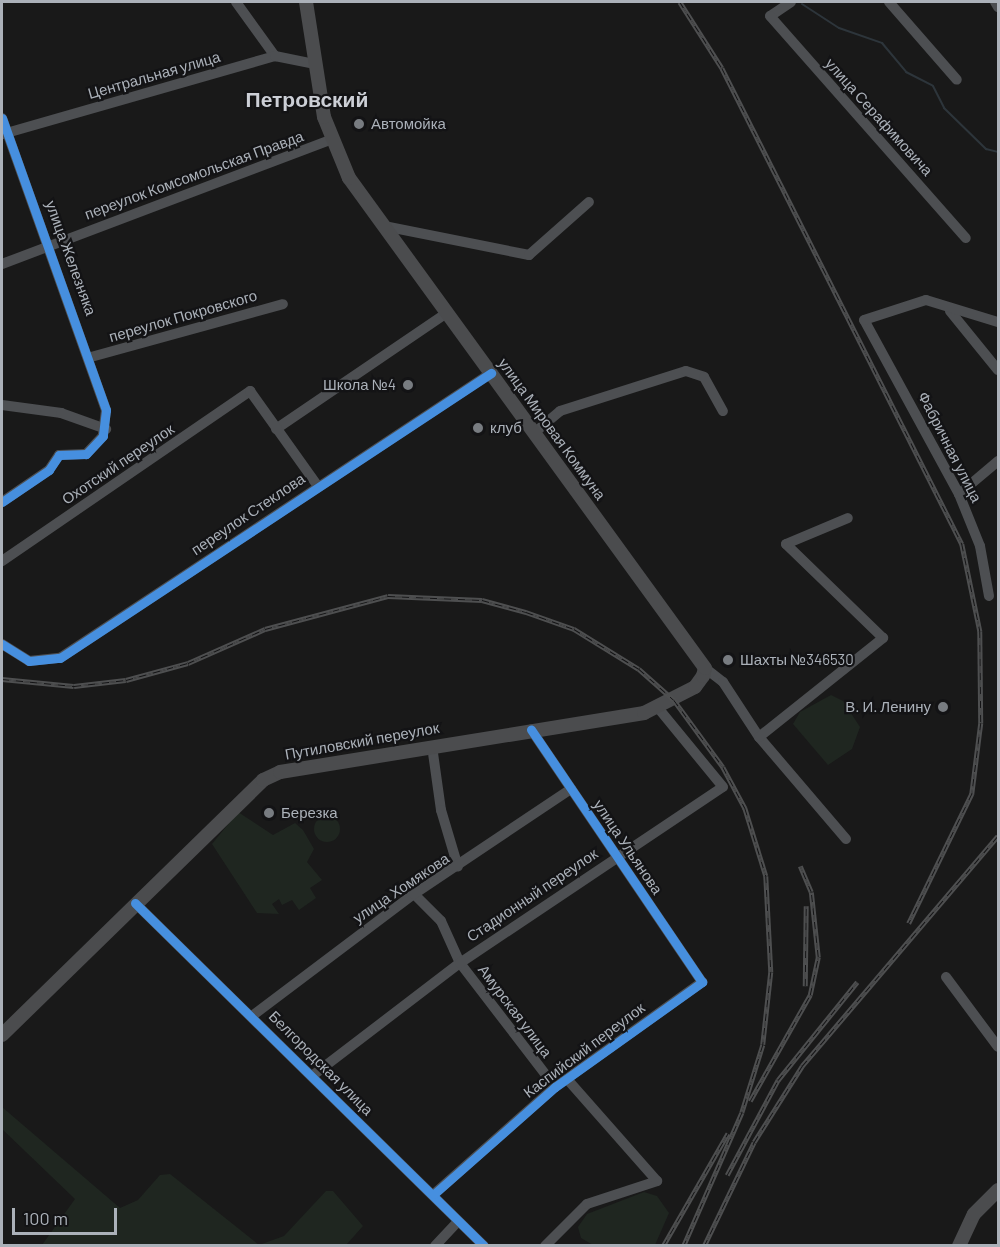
<!DOCTYPE html>
<meta charset="utf-8">
<style>
body{margin:0}
#map{position:relative;width:1000px;height:1247px;overflow:hidden;background:#191919;font-family:Barlow,sans-serif}
div>[style]{position:absolute}
[style*='--x']{left:calc(var(--x)*1px);top:calc(var(--y)*1px);width:calc(var(--w)*1px);rotate:calc(var(--a)*1deg)}
.green>*{inset:0;background:#1f2620}
.round{border-radius:50%}
.stream>*{height:2px;margin:-1px;padding:0 1px;transform-origin:1px;border-radius:1px;background:#2d353b}
.minor>*{height:10px;margin:-5px;padding:0 5px;transform-origin:5px;border-radius:5px;background:#4d4f52}
.major>*{height:14px;margin:-7px;padding:0 7px;transform-origin:7px;border-radius:7px;background:#4b4c4e}
.rail>*{height:4.5px;margin-top:-2.25px;transform-origin:0;background:repeating-linear-gradient(90deg,#131315 0 7px,#4e4f50 0 14px);box-sizing:border-box;border-block:2px solid #4e4f50}
.cycleway>*{height:9px;margin:-4.5px;padding:0 4.5px;transform-origin:4.5px;border-radius:4.5px;background:#468fdf}
.dots>*{width:16px;height:16px;translate:-50% -50%;box-sizing:border-box;border:3px solid #131315;border-radius:50%}
span{translate:-50% -50%;white-space:nowrap;text-align:center;line-height:1.15;-webkit-text-stroke:4.5px #131315;paint-order:stroke}
.street-label{font-size:15px;color:#abb1b9}
.poi-label{font-size:15px;color:#abb1b9}
.left{translate:0 -50%;text-align:left}
.right{translate:-100% -50%;text-align:right}
.district-label{font-size:21px;color:#cccfd6;font-weight:700}
.frame{position:absolute;inset:0;border:3px solid #abb1b9;pointer-events:none}
.scale{position:absolute;left:12px;top:1208px;width:105px;height:27px;box-sizing:border-box;border:3px solid #abb1b9;border-top:0;padding-left:8px;font-size:18px;line-height:21px;white-space:nowrap;color:#abb1b9;-webkit-text-stroke:4px #131315;paint-order:stroke}
</style>
<div id="map">
<div class="green">
<div style="clip-path:polygon(831px 695px,843px 701px,860px 727px,852px 749px,828px 765px,793px 724px,800px 712px)"></div>
<div style="clip-path:polygon(238px 812px,273px 835px,295px 823px,303px 830px,314px 849px,307px 862px,322px 880px,310px 888px,316px 898px,299px 910px,292px 900px,282px 905px,279px 899px,272px 904px,279px 914px,257px 913px,212px 844px)"></div>
<div class="round" style="left:314px;top:816px;width:26px;height:26px"></div>
<div style="clip-path:polygon(2px 1107px,120px 1208px,138px 1200px,160px 1175px,170px 1174px,259px 1245px,284px 1236px,326px 1191px,333px 1191px,363px 1226px,346px 1245px,42px 1245px,75px 1199px,2px 1129px)"></div>
<div style="clip-path:polygon(644px 1192px,657px 1196px,669px 1213px,655px 1245px,593px 1245px,581px 1238px,578px 1227px,587px 1214px)"></div>
</div>
<div class="stream">
<div style="--x:802;--y:4;--w:44;--a:33"></div>
<div style="--x:839;--y:28;--w:46;--a:19.2"></div>
<div style="--x:882;--y:43;--w:38;--a:50"></div>
<div style="--x:906;--y:72;--w:30;--a:27"></div>
<div style="--x:933;--y:86;--w:25;--a:63"></div>
<div style="--x:944;--y:108;--w:59;--a:44.3"></div>
<div style="--x:986;--y:149;--w:12;--a:14"></div>
</div>
<div class="minor">
<div style="--x:236;--y:2;--w:67;--a:54.2"></div>
<div style="--x:791;--y:2;--w:25;--a:146"></div>
<div style="--x:770;--y:16;--w:296;--a:48.6"></div>
<div style="--x:889;--y:2;--w:103;--a:48.9"></div>
<div style="--x:995;--y:2;--w:6;--a:59"></div>
<div style="--x:2;--y:118;--w:310;--a:70.4"></div>
<div style="--x:106;--y:410;--w:26;--a:97"></div>
<div style="--x:103;--y:436;--w:25;--a:133"></div>
<div style="--x:86;--y:454;--w:27;--a:178"></div>
<div style="--x:59;--y:455;--w:18;--a:124"></div>
<div style="--x:49;--y:470;--w:57;--a:145.8"></div>
<div style="--x:3;--y:134;--w:283;--a:-16"></div>
<div style="--x:275;--y:56;--w:41;--a:11.3"></div>
<div style="--x:384;--y:226;--w:148;--a:11.3"></div>
<div style="--x:529;--y:255;--w:80;--a:-41.5"></div>
<div style="--x:2;--y:264;--w:351;--a:-20.7"></div>
<div style="--x:950;--y:311;--w:76;--a:50.9"></div>
<div style="--x:91;--y:357;--w:199;--a:-15.4"></div>
<div style="--x:2;--y:405;--w:60;--a:7.7"></div>
<div style="--x:61;--y:413;--w:48;--a:19.6"></div>
<div style="--x:276;--y:429;--w:207;--a:-34.2"></div>
<div style="--x:534;--y:433;--w:34;--a:-40"></div>
<div style="--x:560;--y:411;--w:132;--a:-17.6"></div>
<div style="--x:686;--y:371;--w:19;--a:18"></div>
<div style="--x:704;--y:377;--w:39;--a:61"></div>
<div style="--x:959;--y:494;--w:51;--a:-40.2"></div>
<div style="--x:2;--y:561;--w:301;--a:-34.4"></div>
<div style="--x:250;--y:391;--w:115;--a:54.5"></div>
<div style="--x:989;--y:596;--w:51;--a:-100.2"></div>
<div style="--x:980;--y:546;--w:56;--a:-112"></div>
<div style="--x:959;--y:494;--w:198;--a:-118.6"></div>
<div style="--x:864;--y:320;--w:65;--a:-17.9"></div>
<div style="--x:926;--y:300;--w:75;--a:17"></div>
<div style="--x:2;--y:644;--w:32;--a:32"></div>
<div style="--x:29;--y:661;--w:31;--a:-6"></div>
<div style="--x:60;--y:658;--w:517;--a:-33.47"></div>
<div style="--x:705;--y:668;--w:23;--a:38"></div>
<div style="--x:723;--y:682;--w:66;--a:56.8"></div>
<div style="--x:759;--y:737;--w:134;--a:49.5"></div>
<div style="--x:759;--y:737;--w:159;--a:-38.6"></div>
<div style="--x:883;--y:638;--w:135;--a:-135.9"></div>
<div style="--x:786;--y:544;--w:67;--a:-22.8"></div>
<div style="--x:432;--y:746;--w:65;--a:82"></div>
<div style="--x:441;--y:810;--w:59;--a:73.4"></div>
<div style="--x:414;--y:894;--w:38;--a:45"></div>
<div style="--x:441;--y:921;--w:46;--a:65.7"></div>
<div style="--x:460;--y:963;--w:156;--a:52.5"></div>
<div style="--x:135;--y:903;--w:489;--a:44.5"></div>
<div style="--x:946;--y:977;--w:87;--a:53.4"></div>
<div style="--x:252;--y:1016;--w:203;--a:-37"></div>
<div style="--x:414;--y:894;--w:189;--a:-33.8"></div>
<div style="--x:312;--y:1076;--w:186;--a:-37.4"></div>
<div style="--x:460;--y:963;--w:316;--a:-33.8"></div>
<div style="--x:723;--y:787;--w:102;--a:-129.4"></div>
<div style="--x:434;--y:1194;--w:162;--a:-41.5"></div>
<div style="--x:555;--y:1087;--w:181;--a:-35.5"></div>
<div style="--x:702;--y:982;--w:305;--a:-124.1"></div>
<div style="--x:435;--y:1246;--w:34;--a:-47"></div>
<div style="--x:545;--y:1246;--w:59;--a:-45"></div>
<div style="--x:587;--y:1204;--w:74;--a:-18.2"></div>
<div style="--x:657;--y:1181;--w:136;--a:-131.4"></div>
</div>
<div class="major">
<div style="--x:2;--y:1035;--w:365;--a:-44.3"></div>
<div style="--x:263;--y:780;--w:19;--a:-25"></div>
<div style="--x:280;--y:772;--w:369;--a:-9.2"></div>
<div style="--x:644;--y:713;--w:57;--a:-27"></div>
<div style="--x:695;--y:687;--w:14;--a:-54"></div>
<div style="--x:703;--y:676;--w:8;--a:-76"></div>
<div style="--x:705;--y:668;--w:606;--a:-126"></div>
<div style="--x:349;--y:178;--w:66;--a:-112.3"></div>
<div style="--x:324;--y:117;--w:116;--a:-98.9"></div>
<div style="--x:959;--y:1246;--w:35;--a:-65"></div>
<div style="--x:974;--y:1214;--w:34;--a:-45"></div>
</div>
<div class="rail">
<div style="--x:680;--y:2;--w:78;--a:57.5"></div>
<div style="--x:722;--y:68;--w:533;--a:63.24"></div>
<div style="--x:962;--y:544;--w:89;--a:78.3"></div>
<div style="--x:980;--y:631;--w:92;--a:89.4"></div>
<div style="--x:981;--y:723;--w:72;--a:97.2"></div>
<div style="--x:972;--y:794;--w:144;--a:116"></div>
<div style="--x:2;--y:679;--w:72;--a:5.6"></div>
<div style="--x:74;--y:686;--w:52;--a:-6.6"></div>
<div style="--x:126;--y:680;--w:64;--a:-15.3"></div>
<div style="--x:188;--y:663;--w:84;--a:-23.8"></div>
<div style="--x:265;--y:629;--w:127;--a:-15"></div>
<div style="--x:388;--y:596;--w:94;--a:2.4"></div>
<div style="--x:482;--y:600;--w:46;--a:15.3"></div>
<div style="--x:526;--y:612;--w:51;--a:19.5"></div>
<div style="--x:574;--y:629;--w:76;--a:31.6"></div>
<div style="--x:639;--y:669;--w:47;--a:41.5"></div>
<div style="--x:674;--y:700;--w:83;--a:53.8"></div>
<div style="--x:723;--y:767;--w:47;--a:61.8"></div>
<div style="--x:745;--y:808;--w:71;--a:72.8"></div>
<div style="--x:766;--y:876;--w:96;--a:87"></div>
<div style="--x:771;--y:972;--w:73;--a:96.3"></div>
<div style="--x:763;--y:1045;--w:71;--a:107.2"></div>
<div style="--x:742;--y:1113;--w:145;--a:113.6"></div>
<div style="--x:805;--y:986;--w:80;--a:-89.3"></div>
<div style="--x:750;--y:1101;--w:122;--a:-60.5"></div>
<div style="--x:810;--y:995;--w:39;--a:-78"></div>
<div style="--x:818;--y:957;--w:65;--a:-96.1"></div>
<div style="--x:811;--y:892;--w:28;--a:-113"></div>
<div style="--x:727;--y:1175;--w:108;--a:-61.8"></div>
<div style="--x:778;--y:1080;--w:126;--a:-51.1"></div>
<div style="--x:663;--y:1246;--w:130;--a:-60.1"></div>
<div style="--x:704;--y:1246;--w:115;--a:-64.3"></div>
<div style="--x:754;--y:1142;--w:90;--a:-57.7"></div>
<div style="--x:802;--y:1066;--w:302;--a:-49.6"></div>
</div>
<div class="cycleway">
<div style="--x:2;--y:118;--w:310;--a:70.4"></div>
<div style="--x:106;--y:410;--w:26;--a:97"></div>
<div style="--x:103;--y:436;--w:25;--a:133"></div>
<div style="--x:86;--y:454;--w:27;--a:178"></div>
<div style="--x:59;--y:455;--w:18;--a:124"></div>
<div style="--x:49;--y:470;--w:57;--a:145.8"></div>
<div style="--x:2;--y:644;--w:32;--a:32"></div>
<div style="--x:29;--y:661;--w:31;--a:-6"></div>
<div style="--x:60;--y:658;--w:517;--a:-33.47"></div>
<div style="--x:135;--y:903;--w:489;--a:44.5"></div>
<div style="--x:434;--y:1194;--w:162;--a:-41.5"></div>
<div style="--x:555;--y:1087;--w:181;--a:-35.5"></div>
<div style="--x:702;--y:982;--w:305;--a:-124.1"></div>
</div>
<div class="dots">
<div style="left:359px;top:124px;background:#787c81"></div>
<div style="left:408px;top:385px;background:#787c81"></div>
<div style="left:478px;top:428px;background:#787c81"></div>
<div style="left:728px;top:660px;background:#787c81"></div>
<div style="left:943px;top:707px;background:#787c81"></div>
<div style="left:269px;top:813px;background:#787c81"></div>
</div>
<div class="street-label">
<span style="left:154px;top:75px;rotate:-16deg">Центральная улица</span>
<span style="left:879px;top:117px;rotate:48deg">улица Серафимовича</span>
<span style="left:194px;top:175px;rotate:-20deg">переулок Комсомольская Правда</span>
<span style="left:71px;top:258px;rotate:70deg">улица Железняка</span>
<span style="left:183px;top:316px;rotate:-16deg">переулок Покровского</span>
<span style="left:552px;top:429px;rotate:54deg">улица Мировая Коммуна</span>
<span style="left:950px;top:447px;rotate:63deg">Фабричная улица</span>
<span style="left:118px;top:464px;rotate:-34deg">Охотский переулок</span>
<span style="left:248px;top:514px;rotate:-34deg">переулок Стеклова</span>
<span style="left:362px;top:741px;rotate:-10deg">Путиловский переулок</span>
<span style="left:628px;top:847px;rotate:56deg">улица Ульянова</span>
<span style="left:401px;top:888px;rotate:-34deg">улица Хомякова</span>
<span style="left:532px;top:895px;rotate:-34deg">Стадионный переулок</span>
<span style="left:515px;top:1011px;rotate:53deg">Амурская улица</span>
<span style="left:584px;top:1050px;rotate:-37deg">Каспийский переулок</span>
<span style="left:321px;top:1063px;rotate:45deg">Белгородская улица</span>
</div>
<div class="poi-label">
<span class="left" style="left:371px;top:124px">Автомойка</span>
<span class="right" style="left:396px;top:385px">Школа №4</span>
<span class="left" style="left:490px;top:428px">клуб</span>
<span class="left" style="left:740px;top:660px">Шахты №346530</span>
<span class="right" style="left:931px;top:707px">В. И. Ленину</span>
<span class="left" style="left:281px;top:813px">Березка</span>
</div>
<div class="district-label">
<span style="left:307px;top:99px">Петровский</span>
</div>
<div class="frame"></div>
<div class="scale">100 m</div>
</div>
